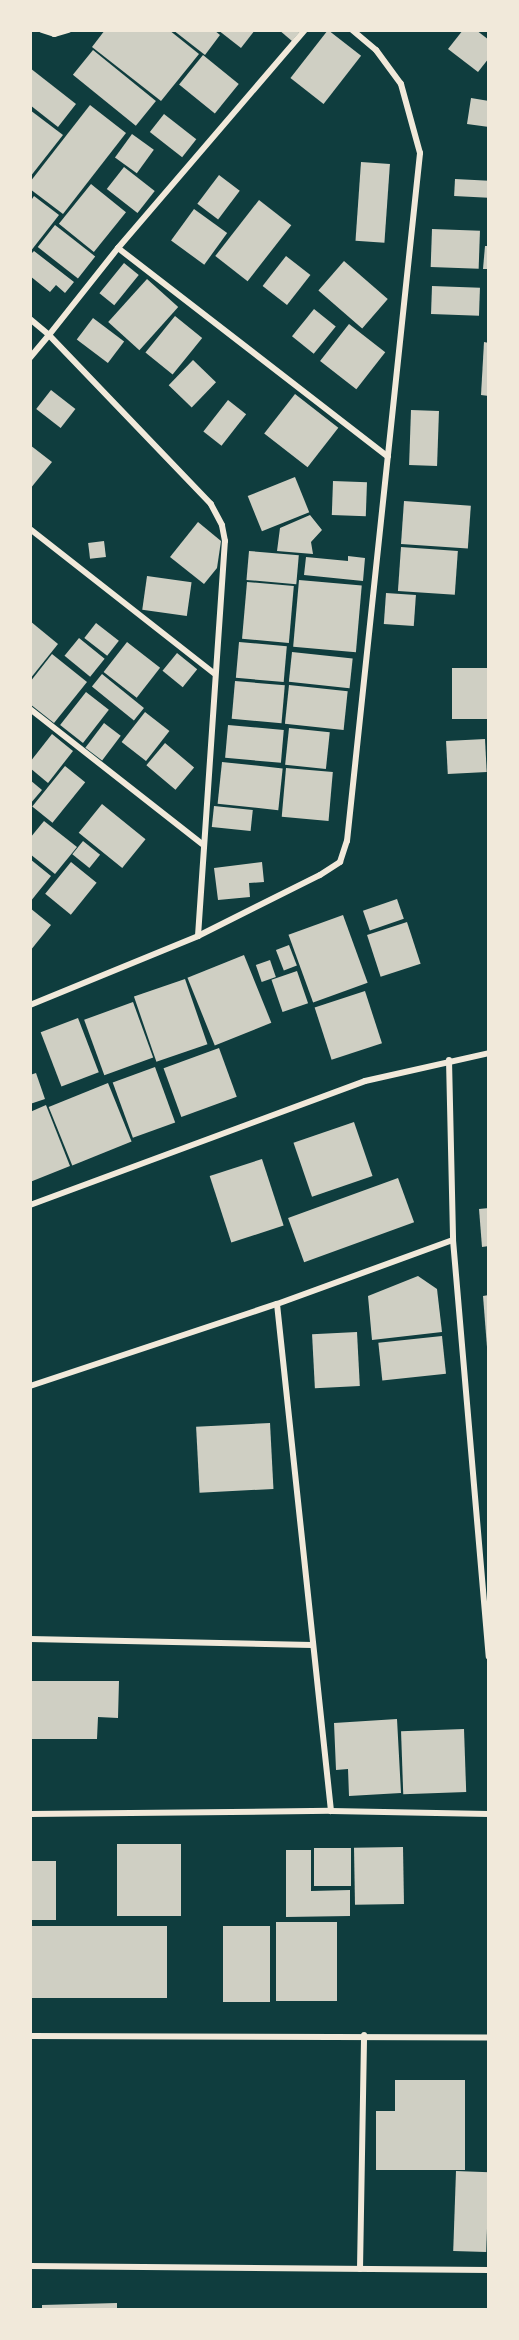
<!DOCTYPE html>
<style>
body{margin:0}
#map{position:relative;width:519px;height:2340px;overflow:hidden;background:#0f3d3e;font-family:Quicksand,sans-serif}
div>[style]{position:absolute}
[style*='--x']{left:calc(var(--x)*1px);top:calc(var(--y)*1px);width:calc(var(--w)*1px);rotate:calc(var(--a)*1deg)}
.building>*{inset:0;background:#cfcfc3;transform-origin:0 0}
.minor>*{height:6px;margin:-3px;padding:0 3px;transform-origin:3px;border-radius:3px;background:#f1e9da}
span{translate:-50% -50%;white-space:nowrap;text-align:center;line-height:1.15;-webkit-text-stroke:6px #f1e9da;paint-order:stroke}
.frame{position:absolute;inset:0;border:32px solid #f1e9da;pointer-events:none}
</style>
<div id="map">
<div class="building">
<div style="clip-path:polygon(105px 30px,169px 30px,199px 54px,161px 101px,92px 47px)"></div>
<div style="clip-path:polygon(173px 30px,214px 30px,220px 35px,205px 55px)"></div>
<div style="clip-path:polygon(218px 30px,255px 30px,241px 48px)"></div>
<div style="clip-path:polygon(279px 30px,301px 30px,292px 41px)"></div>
<div style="left:328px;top:30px;width:42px;height:61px;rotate:38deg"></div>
<div style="clip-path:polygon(463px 30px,476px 30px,489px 40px,489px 58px,478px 72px,448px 49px)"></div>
<div style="left:93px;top:50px;width:81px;height:32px;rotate:39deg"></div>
<div style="left:203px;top:55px;width:46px;height:38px;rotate:39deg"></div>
<div style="clip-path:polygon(30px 68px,76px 104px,58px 127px,30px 105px)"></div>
<div style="clip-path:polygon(471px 98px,489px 101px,489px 127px,467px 124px)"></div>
<div style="clip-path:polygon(90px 105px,126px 133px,63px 214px,30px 189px,30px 182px)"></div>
<div style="clip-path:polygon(30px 110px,63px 135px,30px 177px)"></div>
<div style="left:164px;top:114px;width:41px;height:23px;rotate:38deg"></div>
<div style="left:132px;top:134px;width:27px;height:29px;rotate:36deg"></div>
<div style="left:361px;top:162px;width:29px;height:79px;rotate:4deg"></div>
<div style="left:124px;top:167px;width:39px;height:28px;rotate:38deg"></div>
<div style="left:219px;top:175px;width:26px;height:36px;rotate:37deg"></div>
<div style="left:455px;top:179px;width:34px;height:17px;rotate:3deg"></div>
<div style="left:91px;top:184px;width:45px;height:51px;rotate:39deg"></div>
<div style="clip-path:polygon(34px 196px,59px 215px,30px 252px,30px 202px)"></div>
<div style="left:259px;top:200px;width:41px;height:71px;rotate:38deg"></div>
<div style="left:194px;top:209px;width:41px;height:39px;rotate:36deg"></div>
<div style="left:55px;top:225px;width:51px;height:28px;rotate:38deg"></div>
<div style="left:432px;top:229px;width:48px;height:38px;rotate:2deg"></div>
<div style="clip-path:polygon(485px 246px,489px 246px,489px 269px,483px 269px)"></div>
<div style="clip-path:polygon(34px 251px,74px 282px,65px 293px,56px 285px,50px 292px,30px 276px,30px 255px)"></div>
<div style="left:286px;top:256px;width:31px;height:38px;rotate:38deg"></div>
<div style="left:344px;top:261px;width:58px;height:39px;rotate:41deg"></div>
<div style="left:124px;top:263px;width:19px;height:39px;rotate:39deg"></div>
<div style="left:147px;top:279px;width:42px;height:58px;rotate:42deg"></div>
<div style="left:432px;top:286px;width:48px;height:28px;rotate:2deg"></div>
<div style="left:314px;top:309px;width:28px;height:35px;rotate:39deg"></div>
<div style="left:175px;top:316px;width:35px;height:47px;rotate:39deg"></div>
<div style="left:93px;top:318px;width:39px;height:27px;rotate:37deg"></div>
<div style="left:349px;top:324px;width:46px;height:47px;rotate:38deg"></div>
<div style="clip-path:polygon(484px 342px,489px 343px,489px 396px,481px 395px)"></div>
<div style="left:193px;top:360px;width:32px;height:35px;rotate:44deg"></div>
<div style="left:51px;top:390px;width:31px;height:24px;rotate:38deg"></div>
<div style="left:295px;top:394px;width:55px;height:50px;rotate:38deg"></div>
<div style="left:228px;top:400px;width:23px;height:40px;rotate:38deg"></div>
<div style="left:411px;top:410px;width:28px;height:55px;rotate:2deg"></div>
<div style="clip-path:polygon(30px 445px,52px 462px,30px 489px)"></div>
<div style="left:295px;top:477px;width:38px;height:51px;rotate:68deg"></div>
<div style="left:333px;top:481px;width:34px;height:34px;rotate:2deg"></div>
<div style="left:404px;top:501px;width:67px;height:43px;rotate:4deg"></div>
<div style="clip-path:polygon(310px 515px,322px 530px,311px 542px,313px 554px,277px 551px,280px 528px)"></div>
<div style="clip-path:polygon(198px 522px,221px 541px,217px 568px,204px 584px,170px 557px)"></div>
<div style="left:104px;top:541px;width:16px;height:16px;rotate:83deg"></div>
<div style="left:401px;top:547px;width:57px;height:44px;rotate:4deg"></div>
<div style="left:249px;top:551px;width:50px;height:29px;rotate:5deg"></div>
<div style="clip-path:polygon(348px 556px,365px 558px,363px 581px,304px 575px,306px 557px,348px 561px)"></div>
<div style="left:147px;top:576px;width:45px;height:34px;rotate:8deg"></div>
<div style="left:299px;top:580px;width:63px;height:67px;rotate:5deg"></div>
<div style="left:247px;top:582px;width:47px;height:57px;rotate:5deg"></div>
<div style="left:386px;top:593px;width:30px;height:31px;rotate:4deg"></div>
<div style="clip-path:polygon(30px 621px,58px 644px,30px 679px)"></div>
<div style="left:96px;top:623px;width:29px;height:19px;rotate:38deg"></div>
<div style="left:79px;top:638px;width:33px;height:23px;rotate:39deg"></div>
<div style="left:127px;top:642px;width:42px;height:38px;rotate:38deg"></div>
<div style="left:239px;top:642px;width:48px;height:36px;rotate:5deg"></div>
<div style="left:292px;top:652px;width:61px;height:30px;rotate:6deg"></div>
<div style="left:177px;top:653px;width:26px;height:23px;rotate:39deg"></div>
<div style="clip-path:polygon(52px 654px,87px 682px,54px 723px,30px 704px,30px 682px)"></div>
<div style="left:489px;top:668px;width:51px;height:37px;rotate:90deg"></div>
<div style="left:102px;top:674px;width:54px;height:16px;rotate:39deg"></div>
<div style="left:235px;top:681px;width:50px;height:38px;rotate:5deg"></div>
<div style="left:289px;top:685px;width:59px;height:39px;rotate:6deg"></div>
<div style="left:86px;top:692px;width:29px;height:42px;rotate:38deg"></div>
<div style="left:145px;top:712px;width:31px;height:38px;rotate:38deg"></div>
<div style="left:104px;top:723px;width:21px;height:31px;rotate:37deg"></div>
<div style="left:228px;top:725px;width:56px;height:33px;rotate:5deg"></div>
<div style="left:289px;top:728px;width:41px;height:37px;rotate:6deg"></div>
<div style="clip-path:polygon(52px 734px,73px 751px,48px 783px,30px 768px,30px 762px)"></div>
<div style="left:485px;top:739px;width:33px;height:39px;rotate:87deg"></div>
<div style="left:165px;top:743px;width:38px;height:29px;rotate:40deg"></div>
<div style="left:222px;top:762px;width:61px;height:42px;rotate:6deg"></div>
<div style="left:65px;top:766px;width:26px;height:52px;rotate:39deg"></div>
<div style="left:286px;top:768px;width:47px;height:49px;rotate:5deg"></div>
<div style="clip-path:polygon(30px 780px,42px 790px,30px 804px)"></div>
<div style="left:102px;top:804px;width:56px;height:37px;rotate:39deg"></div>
<div style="left:214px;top:806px;width:39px;height:21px;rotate:6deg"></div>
<div style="clip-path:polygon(44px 821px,77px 847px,55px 874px,30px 854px,30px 838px)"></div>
<div style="left:83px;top:841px;width:22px;height:17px;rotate:39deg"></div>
<div style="clip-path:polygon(30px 859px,51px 876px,30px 902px)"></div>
<div style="left:71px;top:862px;width:33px;height:41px;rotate:39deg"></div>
<div style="clip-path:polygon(262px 862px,264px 882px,249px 883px,250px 897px,218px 900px,214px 868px)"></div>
<div style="left:397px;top:899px;width:21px;height:36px;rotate:71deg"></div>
<div style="clip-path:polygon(30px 908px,51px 925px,30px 951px)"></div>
<div style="left:343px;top:915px;width:72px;height:58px;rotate:70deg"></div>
<div style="left:407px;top:922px;width:44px;height:42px;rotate:72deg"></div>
<div style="left:289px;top:945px;width:22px;height:14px;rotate:69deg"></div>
<div style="left:244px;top:955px;width:73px;height:61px;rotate:68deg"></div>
<div style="left:270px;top:960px;width:18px;height:15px;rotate:71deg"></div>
<div style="left:297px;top:971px;width:34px;height:27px;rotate:71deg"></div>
<div style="left:185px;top:979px;width:69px;height:54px;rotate:71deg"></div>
<div style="left:365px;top:991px;width:55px;height:53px;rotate:72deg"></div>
<div style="left:133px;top:1002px;width:59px;height:52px;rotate:70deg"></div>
<div style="left:78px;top:1018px;width:58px;height:40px;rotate:69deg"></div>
<div style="left:219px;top:1048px;width:52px;height:59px;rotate:70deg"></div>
<div style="left:155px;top:1067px;width:59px;height:45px;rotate:70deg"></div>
<div style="clip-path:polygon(36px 1073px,45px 1099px,30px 1104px,30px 1075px)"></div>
<div style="left:108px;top:1083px;width:63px;height:64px;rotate:68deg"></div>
<div style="clip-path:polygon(46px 1105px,70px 1166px,30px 1182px,30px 1112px)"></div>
<div style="left:354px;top:1122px;width:57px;height:64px;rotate:71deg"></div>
<div style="left:262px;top:1159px;width:70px;height:55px;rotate:72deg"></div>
<div style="left:398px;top:1178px;width:47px;height:117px;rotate:70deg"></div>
<div style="clip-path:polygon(489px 1208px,489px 1246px,482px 1247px,479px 1209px)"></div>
<div style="clip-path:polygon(418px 1276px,437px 1289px,442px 1332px,372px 1340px,368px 1296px)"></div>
<div style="clip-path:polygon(489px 1295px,489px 1347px,487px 1347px,483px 1296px)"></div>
<div style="left:357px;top:1332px;width:54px;height:45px;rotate:87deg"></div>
<div style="left:442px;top:1336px;width:38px;height:64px;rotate:84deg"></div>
<div style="left:270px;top:1423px;width:66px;height:74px;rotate:87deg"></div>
<div style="clip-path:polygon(30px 1681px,119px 1681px,118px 1718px,98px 1717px,97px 1739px,30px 1739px)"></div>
<div style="clip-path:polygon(397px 1719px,401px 1793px,349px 1796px,348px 1769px,336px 1770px,334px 1723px)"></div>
<div style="left:464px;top:1729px;width:63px;height:63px;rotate:88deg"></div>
<div style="left:117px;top:1844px;width:64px;height:72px"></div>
<div style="left:403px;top:1847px;width:57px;height:49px;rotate:89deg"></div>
<div style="left:351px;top:1848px;width:38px;height:37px;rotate:90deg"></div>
<div style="clip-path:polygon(286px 1850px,311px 1850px,311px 1891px,350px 1890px,350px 1916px,286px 1917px)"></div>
<div style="left:30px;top:1861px;width:26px;height:59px"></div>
<div style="left:276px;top:1922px;width:61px;height:79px"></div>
<div style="left:30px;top:1926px;width:137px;height:72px"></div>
<div style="left:223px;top:1926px;width:47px;height:76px"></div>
<div style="clip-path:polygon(395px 2080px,465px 2080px,465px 2170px,376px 2170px,376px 2111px,395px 2111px)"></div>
<div style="left:456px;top:2171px;width:33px;height:80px;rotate:2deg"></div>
<div style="clip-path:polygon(117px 2303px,117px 2310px,42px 2310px,42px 2305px)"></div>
</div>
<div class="minor">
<div style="--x:42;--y:30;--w:13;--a:18"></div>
<div style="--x:54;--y:34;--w:15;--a:-16"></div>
<div style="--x:118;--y:248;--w:341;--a:37.7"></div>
<div style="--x:30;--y:319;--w:25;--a:40"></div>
<div style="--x:49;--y:335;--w:30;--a:130"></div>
<div style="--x:30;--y:529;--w:235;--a:38.1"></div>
<div style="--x:30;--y:709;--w:219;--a:38.1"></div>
<div style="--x:198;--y:936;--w:396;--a:-86.1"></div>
<div style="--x:225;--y:541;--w:16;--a:-101"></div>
<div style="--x:222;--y:525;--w:24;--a:-118"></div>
<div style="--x:211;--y:504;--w:234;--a:-133.8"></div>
<div style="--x:49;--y:335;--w:111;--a:-51.6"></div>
<div style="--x:118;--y:248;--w:287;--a:-49.4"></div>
<div style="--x:30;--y:1005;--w:182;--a:-22.3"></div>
<div style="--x:198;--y:936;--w:136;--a:-26.6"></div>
<div style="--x:320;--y:875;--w:24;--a:-33"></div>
<div style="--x:340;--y:862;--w:22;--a:-72"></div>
<div style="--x:347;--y:841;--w:692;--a:-83.94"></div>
<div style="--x:420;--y:153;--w:72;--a:-105.4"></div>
<div style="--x:401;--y:84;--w:42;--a:-126.3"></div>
<div style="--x:376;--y:50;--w:31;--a:-140"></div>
<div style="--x:449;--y:1060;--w:180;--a:88.7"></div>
<div style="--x:453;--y:1240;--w:418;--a:85.1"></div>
<div style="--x:30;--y:1205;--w:357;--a:-20.3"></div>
<div style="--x:365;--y:1081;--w:127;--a:-12.7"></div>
<div style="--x:277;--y:1304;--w:510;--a:83.92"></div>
<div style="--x:30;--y:1386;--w:260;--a:-18.4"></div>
<div style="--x:277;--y:1304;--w:187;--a:-20"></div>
<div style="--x:30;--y:1639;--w:282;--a:1.2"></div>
<div style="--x:30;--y:1814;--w:301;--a:-0.6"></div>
<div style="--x:331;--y:1811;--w:158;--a:1.1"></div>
<div style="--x:30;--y:2036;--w:459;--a:0.2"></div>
<div style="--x:30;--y:2266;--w:459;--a:0.5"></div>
<div style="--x:360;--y:2269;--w:234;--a:-89"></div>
</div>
<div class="frame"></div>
</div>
